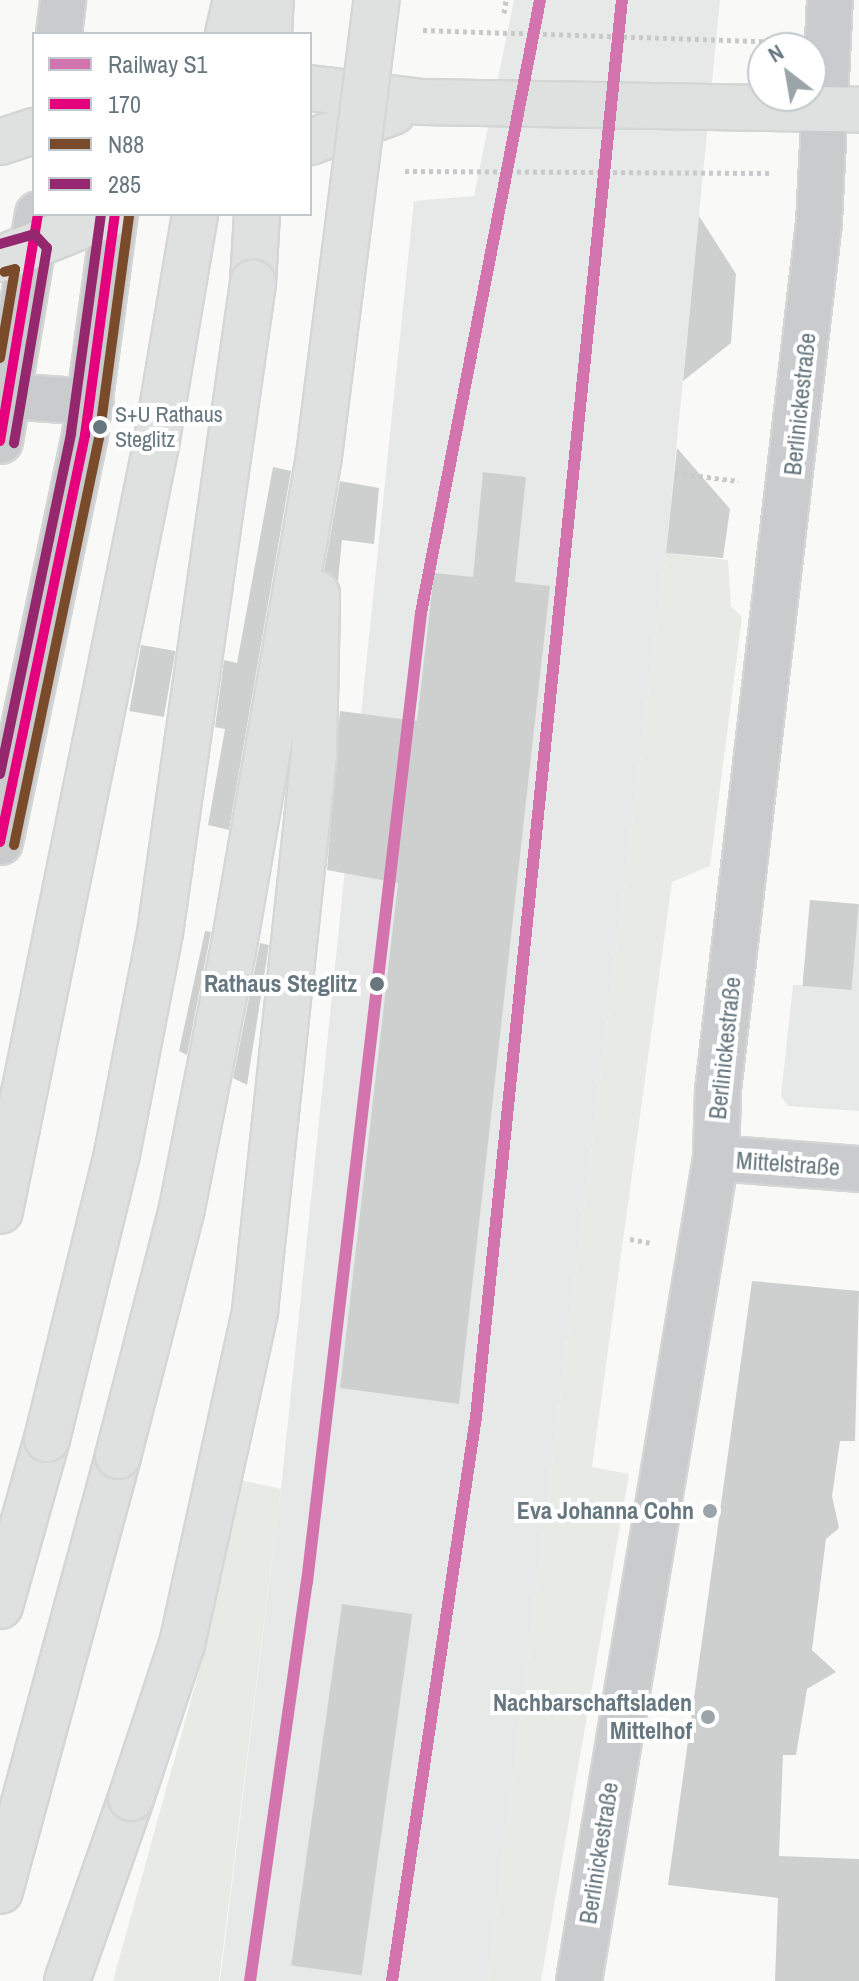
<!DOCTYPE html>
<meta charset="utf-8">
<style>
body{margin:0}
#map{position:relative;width:859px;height:1981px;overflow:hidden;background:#f9f9f8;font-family:"Archivo Narrow",sans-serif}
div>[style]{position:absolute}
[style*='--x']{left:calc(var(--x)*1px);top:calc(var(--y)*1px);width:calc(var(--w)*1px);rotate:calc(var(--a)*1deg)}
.built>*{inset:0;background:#e7e9e8}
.green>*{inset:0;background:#e8eae6}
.building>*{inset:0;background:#ced0d0;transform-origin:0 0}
.path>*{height:5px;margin-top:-2.5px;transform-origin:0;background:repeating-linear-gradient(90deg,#c8c9ca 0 4px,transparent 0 8px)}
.roads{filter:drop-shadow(2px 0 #d4d5d5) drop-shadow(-2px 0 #d4d5d5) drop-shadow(0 2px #d4d5d5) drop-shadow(0 -2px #d4d5d5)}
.minor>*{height:44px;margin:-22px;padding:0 22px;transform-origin:22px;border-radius:22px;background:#cacbcc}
.major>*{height:44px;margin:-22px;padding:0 22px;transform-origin:22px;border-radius:22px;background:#dfe0e0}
.highway>*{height:44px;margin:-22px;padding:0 22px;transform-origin:22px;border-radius:22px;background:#dfe0e0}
.bridges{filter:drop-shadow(2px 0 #d5d6d6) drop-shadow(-2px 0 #d5d6d6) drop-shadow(0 2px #d5d6d6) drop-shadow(0 -2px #d5d6d6)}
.highway-bridge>*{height:44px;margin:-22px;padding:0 22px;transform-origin:22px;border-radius:22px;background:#dfe0e0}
.bus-1>*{height:10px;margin:-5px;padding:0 5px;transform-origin:5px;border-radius:5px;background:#e5007d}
.bus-2>*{height:10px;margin:-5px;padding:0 5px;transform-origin:5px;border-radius:5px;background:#7a4b2a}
.bus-3>*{height:10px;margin:-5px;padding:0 5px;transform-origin:5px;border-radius:5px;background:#95276e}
.rail-1>*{height:12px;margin:-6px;padding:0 6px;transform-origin:6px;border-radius:6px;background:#d474ae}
.dots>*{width:22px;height:22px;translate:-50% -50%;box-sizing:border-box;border:4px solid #fff;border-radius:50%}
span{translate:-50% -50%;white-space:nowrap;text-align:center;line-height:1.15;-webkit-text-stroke:8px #fff;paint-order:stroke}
.bus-label{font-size:22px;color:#67777f}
.left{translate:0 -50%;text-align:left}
.street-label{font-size:24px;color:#67777f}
.stop-label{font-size:24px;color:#67777f;font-weight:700}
.right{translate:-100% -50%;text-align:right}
.poi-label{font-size:24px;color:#67777f;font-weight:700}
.legend{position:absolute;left:32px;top:32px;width:280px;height:184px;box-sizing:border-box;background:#fff;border:2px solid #c2c9cc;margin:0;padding:10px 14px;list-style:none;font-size:24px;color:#67777f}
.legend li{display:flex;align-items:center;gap:16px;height:40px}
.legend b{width:40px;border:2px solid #c2c9cc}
.north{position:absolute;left:747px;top:32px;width:80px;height:80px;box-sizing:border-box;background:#fff;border:2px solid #c2c9cc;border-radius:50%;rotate:329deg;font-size:22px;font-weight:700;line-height:32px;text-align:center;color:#67777f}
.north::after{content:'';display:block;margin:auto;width:28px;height:36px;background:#9aa4a9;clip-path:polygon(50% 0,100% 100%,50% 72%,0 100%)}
</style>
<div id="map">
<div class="built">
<div style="clip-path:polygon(514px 0,720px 0,666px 553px,488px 1981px,220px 1981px,281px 1489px,414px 201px,474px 196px)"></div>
<div style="clip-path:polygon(810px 900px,859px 904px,859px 1111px,788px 1106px,781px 1096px,793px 985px,803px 985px)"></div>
</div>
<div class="green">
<div style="clip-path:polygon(666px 553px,728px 560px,731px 606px,742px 617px,710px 866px,672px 882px,592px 1467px,629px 1474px,541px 1981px,488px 1981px)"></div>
<div style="clip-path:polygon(241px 1480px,281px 1489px,219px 1981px,113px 1981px,204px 1653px)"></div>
</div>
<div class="building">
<div style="clip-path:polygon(699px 216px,736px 274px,731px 343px,683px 381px)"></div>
<div style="clip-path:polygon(677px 448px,730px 509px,723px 558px,666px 553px)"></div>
<div style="clip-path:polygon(273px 467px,291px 471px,229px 830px,208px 825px,225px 729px,215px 727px,224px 660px,237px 663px)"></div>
<div style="clip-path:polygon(483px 472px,526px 477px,515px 582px,550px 586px,459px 1404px,340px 1388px,398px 883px,327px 870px,340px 711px,417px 721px,434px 573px,473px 577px)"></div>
<div style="clip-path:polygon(340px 481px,379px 488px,374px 544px,342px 540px,338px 581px,324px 571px)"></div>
<div style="left:141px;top:645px;width:35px;height:67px;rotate:10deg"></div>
<div style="left:810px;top:900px;width:49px;height:86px;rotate:5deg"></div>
<div style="clip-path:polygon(205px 931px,211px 932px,187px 1055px,179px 1051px)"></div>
<div style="clip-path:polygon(260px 943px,269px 945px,247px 1085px,233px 1078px)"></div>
<div style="clip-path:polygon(752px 1281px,859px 1291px,855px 1441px,840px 1441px,832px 1496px,839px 1528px,826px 1539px,812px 1650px,836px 1672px,807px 1689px,796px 1755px,783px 1755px,779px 1856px,859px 1859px,859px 1981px,775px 1981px,778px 1898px,668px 1885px)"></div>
<div style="left:342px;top:1604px;width:71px;height:365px;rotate:8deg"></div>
</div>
<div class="path">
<div style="--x:504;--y:13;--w:13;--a:-81"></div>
<div style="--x:423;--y:30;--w:354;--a:1.9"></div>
<div style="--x:405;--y:171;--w:366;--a:0.3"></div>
<div style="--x:675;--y:473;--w:64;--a:7.1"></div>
<div style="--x:630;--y:1239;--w:20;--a:11"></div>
</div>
<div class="roads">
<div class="minor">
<div style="--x:59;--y:34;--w:34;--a:-83"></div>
<div style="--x:8;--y:396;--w:83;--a:4.1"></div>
<div style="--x:0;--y:441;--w:230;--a:-80.5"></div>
<div style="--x:0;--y:842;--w:416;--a:-78.2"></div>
<div style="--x:85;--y:435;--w:223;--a:-82.3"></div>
<div style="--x:716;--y:1158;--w:143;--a:4.4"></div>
<div style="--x:579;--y:1981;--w:834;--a:-80.55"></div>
<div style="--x:716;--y:1158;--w:68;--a:-88.3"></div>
<div style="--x:718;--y:1090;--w:873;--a:-83.36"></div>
<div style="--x:819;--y:223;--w:223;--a:-87.2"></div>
</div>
<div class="major">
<div style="--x:310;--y:88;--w:113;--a:7.1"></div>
<div style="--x:422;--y:102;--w:437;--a:1"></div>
<div style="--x:0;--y:142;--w:36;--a:-18"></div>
<div style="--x:310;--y:142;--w:88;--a:-19.9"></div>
<div style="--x:0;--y:259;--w:120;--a:-22.1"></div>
</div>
<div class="highway">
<div style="--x:228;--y:34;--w:35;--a:-77"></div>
<div style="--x:269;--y:34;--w:34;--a:-87"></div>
<div style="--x:253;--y:283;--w:69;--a:-86.7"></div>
<div style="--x:0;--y:1606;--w:173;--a:-74.3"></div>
<div style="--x:0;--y:1891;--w:451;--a:-74.8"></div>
<div style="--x:67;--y:1981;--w:194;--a:-70.7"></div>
</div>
</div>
<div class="bridges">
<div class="highway-bridge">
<div style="--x:0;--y:1211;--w:782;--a:-78.49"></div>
<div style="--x:156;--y:445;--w:234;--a:-80.4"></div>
<div style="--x:47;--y:1439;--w:293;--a:-76.2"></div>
<div style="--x:117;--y:1154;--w:225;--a:-79"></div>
<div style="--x:160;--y:933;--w:657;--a:-81.86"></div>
<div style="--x:118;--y:1456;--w:256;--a:-75.5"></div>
<div style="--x:182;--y:1208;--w:262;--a:-78.8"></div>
<div style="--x:233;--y:951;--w:502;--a:-80.14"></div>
<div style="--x:319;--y:456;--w:460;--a:-82.8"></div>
<div style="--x:131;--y:1798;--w:162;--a:-71.7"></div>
<div style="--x:182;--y:1644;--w:341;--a:-77.6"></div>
<div style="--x:255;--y:1311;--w:560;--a:-83.95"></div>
<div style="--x:314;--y:754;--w:160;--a:-88.9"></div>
</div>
</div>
<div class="bus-1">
<div style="--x:0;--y:441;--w:230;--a:-80.5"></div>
<div style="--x:0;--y:842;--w:416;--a:-78.2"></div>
<div style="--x:85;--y:435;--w:223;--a:-82.3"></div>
</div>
<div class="bus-2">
<div style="--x:0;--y:358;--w:90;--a:-80.4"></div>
<div style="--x:15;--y:269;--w:11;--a:165"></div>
<div style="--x:14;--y:845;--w:416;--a:-78.2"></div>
<div style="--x:99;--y:438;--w:224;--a:-82.3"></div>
</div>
<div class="bus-3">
<div style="--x:0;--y:244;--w:35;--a:-16"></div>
<div style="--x:34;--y:234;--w:19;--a:47"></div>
<div style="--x:47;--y:248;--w:198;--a:99.6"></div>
<div style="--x:0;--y:774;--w:348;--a:-78.2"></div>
<div style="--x:71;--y:433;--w:221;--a:-82.2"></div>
</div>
<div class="rail-1">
<div style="--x:250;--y:1981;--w:403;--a:-81.9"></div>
<div style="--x:307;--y:1582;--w:976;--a:-83.29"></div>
<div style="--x:421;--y:613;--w:624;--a:-79.01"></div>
<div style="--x:392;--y:1981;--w:570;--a:-81.53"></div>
<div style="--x:476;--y:1417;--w:1425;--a:-84.12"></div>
</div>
<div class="dots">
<div style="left:100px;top:427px;background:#67777f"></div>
<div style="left:377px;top:984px;background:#67777f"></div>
<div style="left:710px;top:1511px;background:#9aa4a9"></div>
<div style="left:708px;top:1717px;background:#9aa4a9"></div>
</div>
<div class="bus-label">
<span class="left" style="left:115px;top:427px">S+U Rathaus<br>Steglitz</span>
</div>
<div class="street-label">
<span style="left:800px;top:404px;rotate:-84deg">Berlinickestraße</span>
<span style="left:725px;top:1048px;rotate:-84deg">Berlinickestraße</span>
<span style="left:788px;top:1164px;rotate:4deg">Mittelstraße</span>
<span style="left:599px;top:1853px;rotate:-81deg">Berlinickestraße</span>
</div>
<div class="stop-label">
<span class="right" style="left:357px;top:984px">Rathaus Steglitz</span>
</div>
<div class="poi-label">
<span class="right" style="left:694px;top:1511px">Eva Johanna Cohn</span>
<span class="right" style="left:692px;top:1717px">Nachbarschaftsladen<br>Mittelhof</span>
</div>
<ul class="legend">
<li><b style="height:10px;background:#d474ae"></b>Railway S1</li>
<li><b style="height:10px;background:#e5007d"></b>170</li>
<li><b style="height:10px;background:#7a4b2a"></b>N88</li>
<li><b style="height:10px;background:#95276e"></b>285</li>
</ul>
<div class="north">N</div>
</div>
